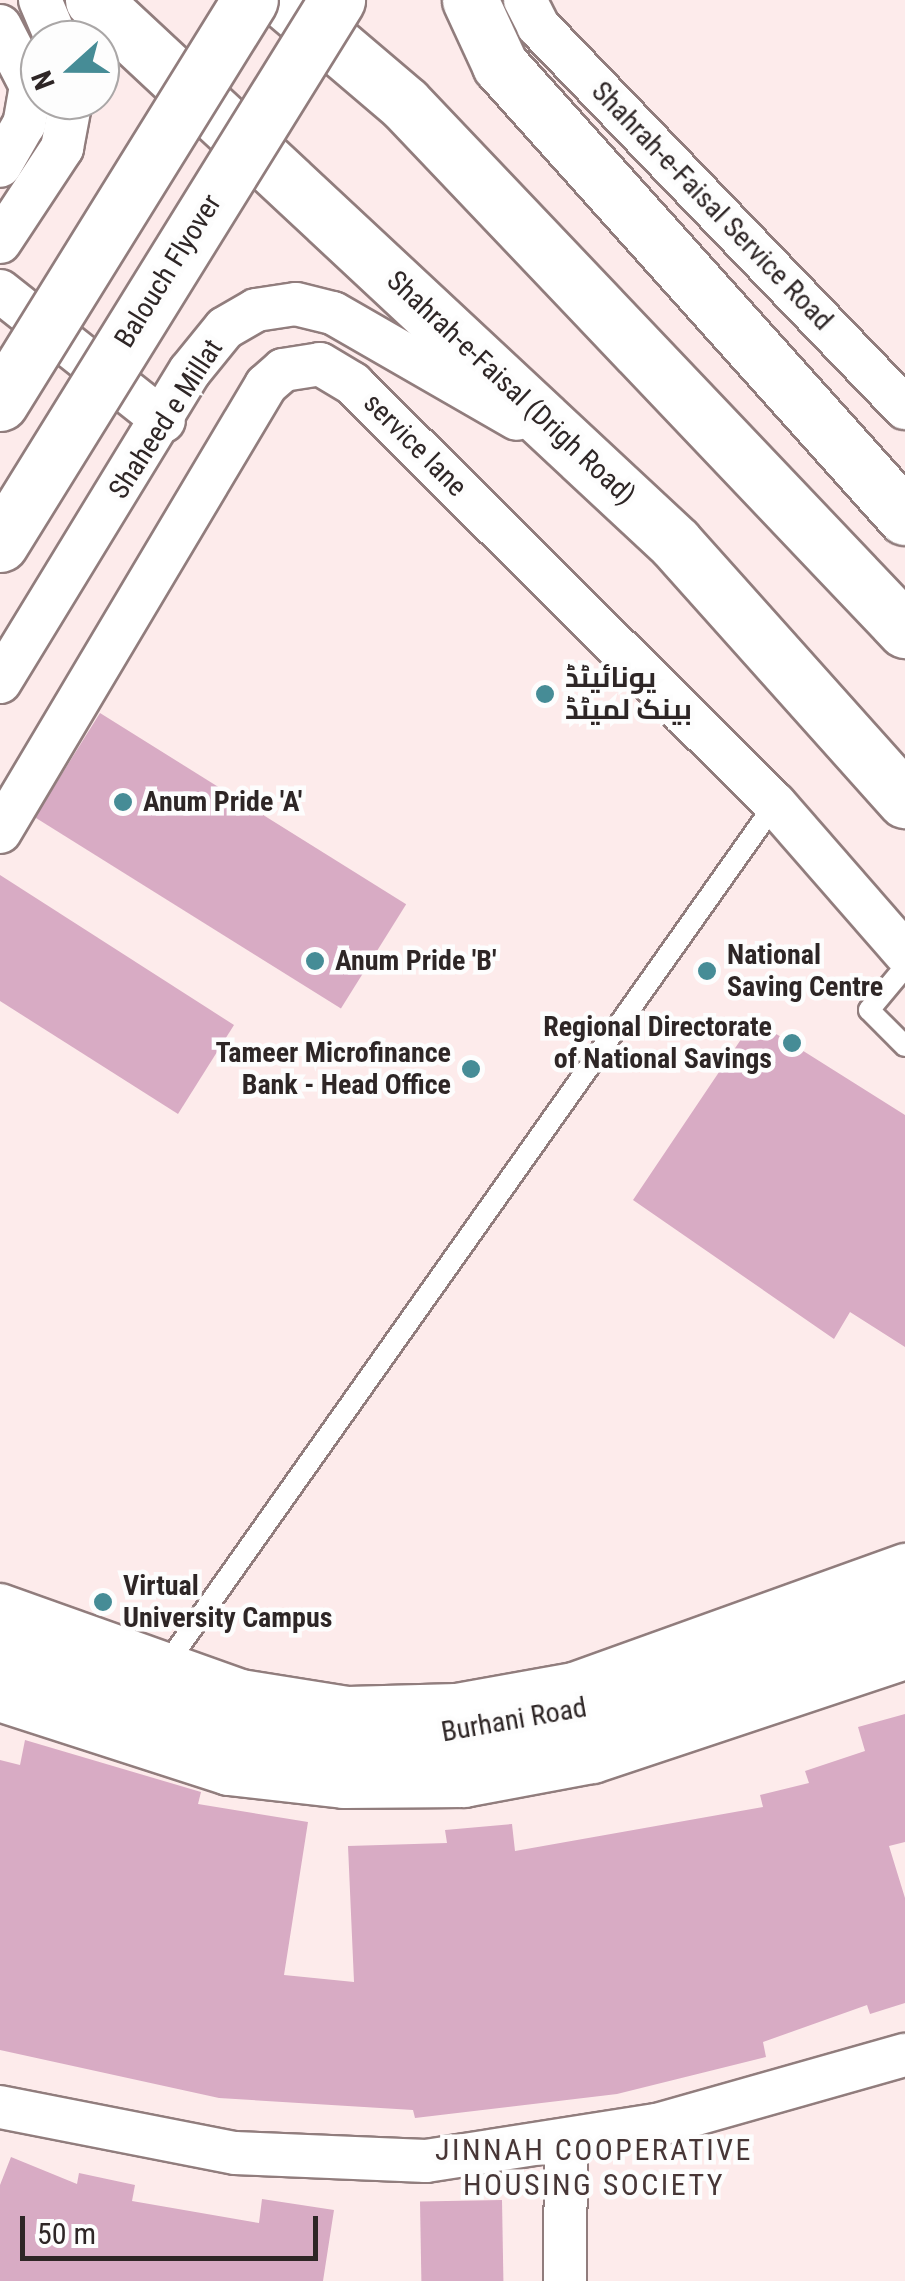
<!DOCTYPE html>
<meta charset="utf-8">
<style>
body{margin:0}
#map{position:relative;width:905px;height:2281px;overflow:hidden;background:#fdebeb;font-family:"Roboto Condensed",Cairo,sans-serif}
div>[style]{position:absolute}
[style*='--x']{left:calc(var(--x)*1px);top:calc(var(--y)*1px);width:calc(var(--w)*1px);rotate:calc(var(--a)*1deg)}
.building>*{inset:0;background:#d8abc4;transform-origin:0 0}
.roads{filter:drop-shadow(2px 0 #917d7d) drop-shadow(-2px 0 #917d7d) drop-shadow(0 2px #917d7d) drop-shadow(0 -2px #917d7d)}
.service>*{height:20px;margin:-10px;padding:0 10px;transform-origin:10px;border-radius:10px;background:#fff}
.minor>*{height:42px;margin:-21px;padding:0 21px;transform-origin:21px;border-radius:21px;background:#fff}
.tertiary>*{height:52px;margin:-26px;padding:0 26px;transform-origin:26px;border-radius:26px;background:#fff}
.trunk>*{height:55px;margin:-27.5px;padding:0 27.5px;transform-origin:27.5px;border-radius:27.5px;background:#fff}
.bridges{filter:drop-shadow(2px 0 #917d7d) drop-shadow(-2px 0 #917d7d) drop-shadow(0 2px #917d7d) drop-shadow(0 -2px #917d7d)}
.primary-bridge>*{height:55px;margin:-27.5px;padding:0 27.5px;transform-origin:27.5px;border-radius:27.5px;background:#fff}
.dots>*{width:28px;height:28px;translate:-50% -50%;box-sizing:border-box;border:5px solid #fdfdfd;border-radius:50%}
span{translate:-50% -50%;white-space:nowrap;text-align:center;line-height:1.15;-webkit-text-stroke:9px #fdfdfd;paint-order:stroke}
.street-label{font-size:28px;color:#2e2626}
.poi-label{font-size:28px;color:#2e2626;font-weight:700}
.left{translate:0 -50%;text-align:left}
.right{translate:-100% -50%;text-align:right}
.neighbourhood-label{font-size:30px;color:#483737;letter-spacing:2.5px}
.north{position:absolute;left:20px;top:20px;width:100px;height:100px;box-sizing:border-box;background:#fdfdfd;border:2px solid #aaa7a7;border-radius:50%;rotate:249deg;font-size:28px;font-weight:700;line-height:40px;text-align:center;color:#2e2626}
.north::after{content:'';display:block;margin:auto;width:35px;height:45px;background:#468c96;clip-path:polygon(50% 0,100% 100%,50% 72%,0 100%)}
.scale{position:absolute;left:20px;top:2216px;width:298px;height:45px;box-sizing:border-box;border:5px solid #2e2626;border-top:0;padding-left:12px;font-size:30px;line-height:35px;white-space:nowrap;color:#2e2626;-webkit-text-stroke:8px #fdfdfd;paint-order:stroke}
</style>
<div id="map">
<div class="building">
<div style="left:100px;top:713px;width:361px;height:123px;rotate:32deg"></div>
<div style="clip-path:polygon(0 875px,234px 1025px,178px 1114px,0 1001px)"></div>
<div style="clip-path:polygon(754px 1020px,905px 1115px,905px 1347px,850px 1312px,834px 1339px,633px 1200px)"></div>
<div style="clip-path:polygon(905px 1714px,905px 1842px,889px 1846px,905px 1898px,905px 2003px,870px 2014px,867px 2005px,763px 2042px,766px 2057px,617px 2094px,415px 2118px,413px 2110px,219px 2098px,0 2050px,0 1760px,20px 1765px,25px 1740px,201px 1792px,198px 1804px,308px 1822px,284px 1975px,354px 1982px,348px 1846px,447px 1843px,445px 1830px,512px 1824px,515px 1851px,763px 1807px,760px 1795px,809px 1783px,805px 1771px,865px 1751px,858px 1727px)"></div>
<div style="clip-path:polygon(11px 2157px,77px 2184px,79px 2173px,135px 2185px,132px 2201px,259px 2223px,262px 2199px,334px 2210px,323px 2281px,0 2281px,0 2185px)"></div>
<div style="left:502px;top:2200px;width:81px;height:82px;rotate:89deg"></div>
</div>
<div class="roads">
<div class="service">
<div style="--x:905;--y:967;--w:56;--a:129.9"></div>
<div style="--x:869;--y:1010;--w:51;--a:45"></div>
<div style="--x:166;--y:1665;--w:1055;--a:-54.73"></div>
</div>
<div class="minor">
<div style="--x:40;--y:0;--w:43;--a:67"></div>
<div style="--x:525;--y:0;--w:29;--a:63"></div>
<div style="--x:538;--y:26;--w:530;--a:46.15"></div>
<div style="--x:0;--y:26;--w:68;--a:62.7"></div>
<div style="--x:31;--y:86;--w:39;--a:100"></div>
<div style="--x:24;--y:124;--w:48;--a:119.7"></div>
<div style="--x:0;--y:242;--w:113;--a:-56.6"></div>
<div style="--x:62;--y:148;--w:49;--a:-79.4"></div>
<div style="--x:0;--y:291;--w:209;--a:38.4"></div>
<div style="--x:0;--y:682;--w:364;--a:-58.6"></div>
<div style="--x:190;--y:371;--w:55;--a:-50.9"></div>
<div style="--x:225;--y:328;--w:36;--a:-30"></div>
<div style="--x:256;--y:310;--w:40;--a:-8.5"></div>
<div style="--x:296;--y:304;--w:38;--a:14"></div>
<div style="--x:333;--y:313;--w:212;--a:29.9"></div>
<div style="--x:0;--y:832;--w:520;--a:-59.24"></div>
<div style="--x:266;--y:385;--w:23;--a:-41"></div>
<div style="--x:283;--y:370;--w:37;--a:-9"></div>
<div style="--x:320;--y:364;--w:39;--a:31"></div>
<div style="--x:353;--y:384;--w:595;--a:44.86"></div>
<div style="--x:775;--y:804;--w:198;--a:48.9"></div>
<div style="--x:0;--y:1605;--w:256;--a:19.6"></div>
<div style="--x:241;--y:1691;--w:108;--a:9"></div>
<div style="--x:348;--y:1708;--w:109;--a:-1.6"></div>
<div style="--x:457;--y:1705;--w:119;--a:-10.2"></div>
<div style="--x:574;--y:1684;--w:352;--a:-19.8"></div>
<div style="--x:0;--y:2107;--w:239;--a:11.1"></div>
<div style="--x:235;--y:2153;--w:191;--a:2.4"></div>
<div style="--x:426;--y:2161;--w:234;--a:-8.9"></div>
<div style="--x:657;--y:2125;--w:258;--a:-15.8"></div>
<div style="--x:565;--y:2281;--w:138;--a:-89.6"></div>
</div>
<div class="tertiary">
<div style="--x:0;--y:1643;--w:251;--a:18.8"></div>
<div style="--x:238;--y:1724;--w:111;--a:6.2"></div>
<div style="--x:348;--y:1736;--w:115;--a:-1"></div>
<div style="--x:463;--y:1734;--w:121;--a:-10.9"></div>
<div style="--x:582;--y:1711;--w:341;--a:-18.6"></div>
<div style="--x:0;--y:1695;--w:241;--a:17.9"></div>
<div style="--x:229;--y:1769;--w:116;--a:6.4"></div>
<div style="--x:344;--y:1782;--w:120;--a:-0.5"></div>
<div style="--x:464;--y:1781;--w:130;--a:-10.6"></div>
<div style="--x:592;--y:1757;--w:330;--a:-18.4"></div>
</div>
<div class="trunk">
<div style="--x:93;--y:0;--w:796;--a:43.01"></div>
<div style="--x:675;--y:543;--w:345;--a:48.2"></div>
<div style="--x:283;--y:0;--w:160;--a:40.4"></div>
<div style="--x:405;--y:104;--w:726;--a:46.45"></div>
<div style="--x:470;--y:0;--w:72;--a:65.2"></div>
<div style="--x:500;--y:65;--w:607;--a:48.14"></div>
</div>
</div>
<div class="bridges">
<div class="primary-bridge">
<div style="--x:0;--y:403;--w:474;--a:-58.2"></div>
<div style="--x:0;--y:544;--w:640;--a:-58.22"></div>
</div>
</div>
<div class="dots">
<div style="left:545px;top:694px;background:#468c96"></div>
<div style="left:123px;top:802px;background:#468c96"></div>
<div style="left:315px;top:961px;background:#468c96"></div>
<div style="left:707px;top:971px;background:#468c96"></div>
<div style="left:792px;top:1043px;background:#468c96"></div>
<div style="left:471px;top:1069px;background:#468c96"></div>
<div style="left:103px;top:1602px;background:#468c96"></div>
</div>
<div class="street-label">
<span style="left:712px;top:206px;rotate:46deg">Shahrah-e-Faisal Service Road</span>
<span style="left:168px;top:271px;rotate:-58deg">Balouch Flyover</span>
<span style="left:511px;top:388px;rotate:43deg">Shahrah-e-Faisal (Drigh Road)</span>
<span style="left:166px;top:419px;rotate:-57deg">Shaheed e Millat</span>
<span style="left:415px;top:445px;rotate:45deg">service lane</span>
<span style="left:514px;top:1720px;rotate:-10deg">Burhani Road</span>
</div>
<div class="poi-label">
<span class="left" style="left:565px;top:694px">یونائیٹڈ<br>بینک لمیٹڈ</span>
<span class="left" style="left:143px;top:802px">Anum Pride 'A'</span>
<span class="left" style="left:727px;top:971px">National<br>Saving Centre</span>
<span class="left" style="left:335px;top:961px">Anum Pride 'B'</span>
<span class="right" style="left:772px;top:1043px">Regional Directorate<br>of National Savings</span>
<span class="right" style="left:451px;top:1069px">Tameer Microfinance<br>Bank - Head Office</span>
<span class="left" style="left:123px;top:1602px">Virtual<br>University Campus</span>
</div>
<div class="neighbourhood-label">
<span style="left:594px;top:2167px">JINNAH COOPERATIVE<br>HOUSING SOCIETY</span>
</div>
<div class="north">N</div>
<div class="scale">50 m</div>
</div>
